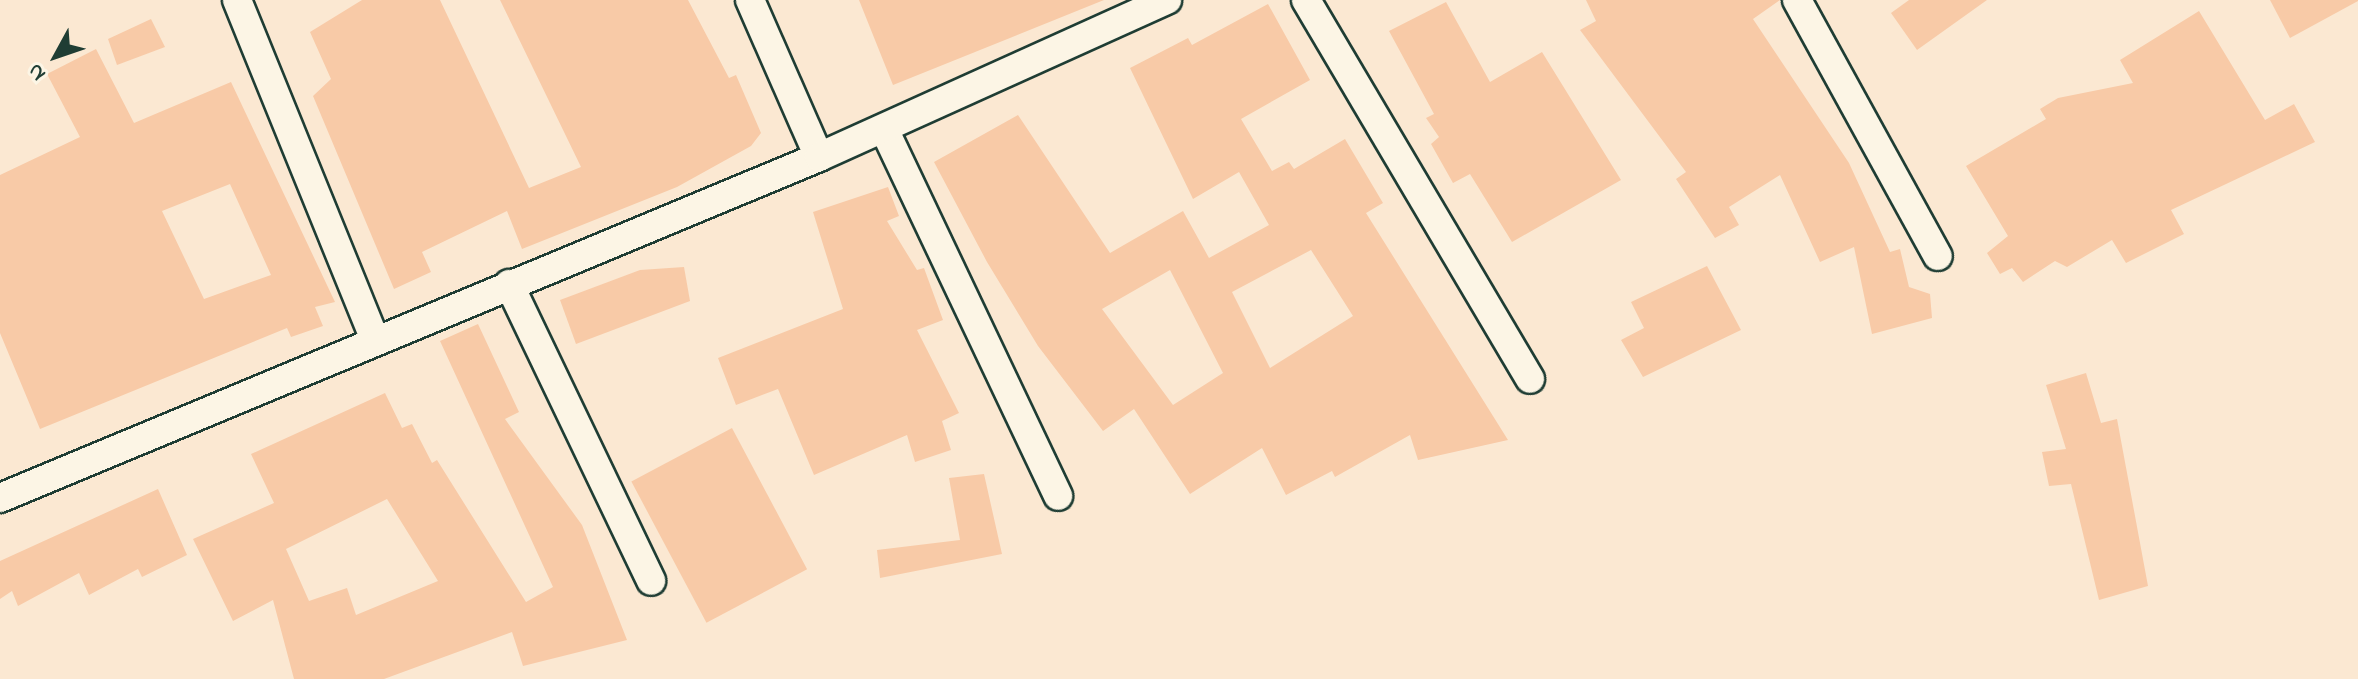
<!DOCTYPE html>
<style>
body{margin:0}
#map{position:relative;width:2358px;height:679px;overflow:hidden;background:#fbe8d2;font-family:"Indie Flower",sans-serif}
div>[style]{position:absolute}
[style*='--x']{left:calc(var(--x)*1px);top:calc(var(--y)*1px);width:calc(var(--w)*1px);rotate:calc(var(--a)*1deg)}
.building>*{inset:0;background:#f8caa7;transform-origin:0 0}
.roads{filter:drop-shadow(2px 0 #1f3d34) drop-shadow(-2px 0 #1f3d34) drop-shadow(0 2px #1f3d34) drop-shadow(0 -2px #1f3d34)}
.street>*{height:28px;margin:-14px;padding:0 14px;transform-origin:14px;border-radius:14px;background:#fcf5e5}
span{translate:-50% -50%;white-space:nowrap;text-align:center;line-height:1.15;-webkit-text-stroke:6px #fcf5e5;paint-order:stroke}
.north{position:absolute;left:16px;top:16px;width:80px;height:80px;-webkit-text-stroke:6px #fcf5e5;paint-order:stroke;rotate:230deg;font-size:22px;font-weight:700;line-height:32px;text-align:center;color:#1f3d34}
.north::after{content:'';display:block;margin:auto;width:28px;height:36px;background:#1f3d34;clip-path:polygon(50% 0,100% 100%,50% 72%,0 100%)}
</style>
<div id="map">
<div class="building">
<div style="clip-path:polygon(362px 0,440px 0,529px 188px,581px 167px,500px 0,688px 0,729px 78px,736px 75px,761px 133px,751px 146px,677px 187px,522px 249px,507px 211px,422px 252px,431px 272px,394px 289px,313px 96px,331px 79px,310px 32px)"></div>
<div style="clip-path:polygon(859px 0,1104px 0,893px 85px)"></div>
<div style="clip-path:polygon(1586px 0,1780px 0,1753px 19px,1849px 163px,1890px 252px,1900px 249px,1909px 287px,1930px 294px,1932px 318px,1872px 334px,1854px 247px,1820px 262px,1780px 175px,1729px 207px,1739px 225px,1715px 238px,1676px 179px,1686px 172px,1580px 30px,1596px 21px)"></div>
<div style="clip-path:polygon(1909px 0,1987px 0,1917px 50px,1891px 13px)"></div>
<div style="clip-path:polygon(2270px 0,2358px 0,2358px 1px,2290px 38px)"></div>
<div style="clip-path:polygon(1446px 2px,1490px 82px,1542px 52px,1621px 180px,1512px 242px,1470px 174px,1453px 183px,1431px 144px,1439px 137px,1426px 118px,1434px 114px,1389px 31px)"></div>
<div style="clip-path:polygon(evenodd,1268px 4px,1310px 80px,1241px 119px,1272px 171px,1289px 162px,1294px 169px,1345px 139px,1383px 203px,1366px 213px,1508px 440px,1418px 460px,1410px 435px,1335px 477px,1332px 471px,1286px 495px,1262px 448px,1190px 494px,1134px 409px,1103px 431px,1038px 346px,987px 262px,934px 162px,1018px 115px,1110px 253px,1183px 211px,1209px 258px,1269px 225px,1239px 172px,1193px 199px,1130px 68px,1188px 38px,1192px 45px,1268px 4px,1311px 250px,1353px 316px,1270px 368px,1232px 292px,1311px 250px,1268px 4px,1170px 270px,1223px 373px,1173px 405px,1102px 309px,1170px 270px)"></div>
<div style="clip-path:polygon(2199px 11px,2265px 120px,2294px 104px,2315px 142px,2171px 210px,2184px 234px,2126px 263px,2112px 240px,2067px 267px,2055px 261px,2023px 282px,2012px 268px,2000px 274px,1987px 253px,2008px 236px,1966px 166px,2046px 119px,2040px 109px,2058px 98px,2133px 83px,2120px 60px)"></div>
<div style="clip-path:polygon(151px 19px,165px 47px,117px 65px,108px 39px)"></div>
<div style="clip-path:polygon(evenodd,96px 49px,134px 123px,231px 82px,335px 302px,315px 307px,323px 326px,291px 337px,287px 328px,40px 429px,0 333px,0 175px,80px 137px,47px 74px,96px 49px,230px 184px,271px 275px,204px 299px,162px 211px,230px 184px)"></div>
<div style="clip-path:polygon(888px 187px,899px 216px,887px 221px,917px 270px,924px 268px,943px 320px,917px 330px,959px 413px,942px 421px,951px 450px,915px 462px,907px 435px,814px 475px,778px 389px,736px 405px,718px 358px,843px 309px,813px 212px)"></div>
<div style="clip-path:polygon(1707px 266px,1741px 330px,1643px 377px,1621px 340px,1644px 328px,1631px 302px)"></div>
<div style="clip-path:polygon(684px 267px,690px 301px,576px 344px,560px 300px,640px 270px)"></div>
<div style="clip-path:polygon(evenodd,478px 324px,519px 412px,505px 419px,582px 525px,627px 640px,523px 666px,512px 632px,384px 679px,294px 679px,273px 600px,233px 621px,193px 539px,274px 503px,251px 454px,385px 393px,402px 428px,412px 424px,432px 463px,437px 460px,526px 602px,553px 587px,440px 341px,478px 324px,387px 499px,438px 581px,356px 615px,347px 588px,309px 601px,286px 549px,387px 499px)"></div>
<div style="clip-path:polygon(2086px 373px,2101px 423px,2117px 419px,2148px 586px,2099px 600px,2071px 484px,2049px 486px,2042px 452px,2066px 449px,2046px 385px)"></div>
<div style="left:732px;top:428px;width:160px;height:114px;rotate:62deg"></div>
<div style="clip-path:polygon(984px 474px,1002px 554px,880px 578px,877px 550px,960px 540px,949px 478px)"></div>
<div style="clip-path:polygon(158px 489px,187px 555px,142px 577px,138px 569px,89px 595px,79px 573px,18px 606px,12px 591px,0 599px,0 561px)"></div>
</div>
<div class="roads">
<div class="street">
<div style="--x:237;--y:0;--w:365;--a:67.9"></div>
<div style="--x:750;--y:0;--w:171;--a:66.3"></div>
<div style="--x:1306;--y:0;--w:440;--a:59.4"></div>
<div style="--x:1797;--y:0;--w:292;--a:61.2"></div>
<div style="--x:884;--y:129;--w:406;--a:64.6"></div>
<div style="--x:509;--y:284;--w:329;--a:64.4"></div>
<div style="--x:0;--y:498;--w:887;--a:-22.6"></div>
<div style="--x:819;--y:157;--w:382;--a:-24.3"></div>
</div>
</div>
<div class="north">N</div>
</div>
